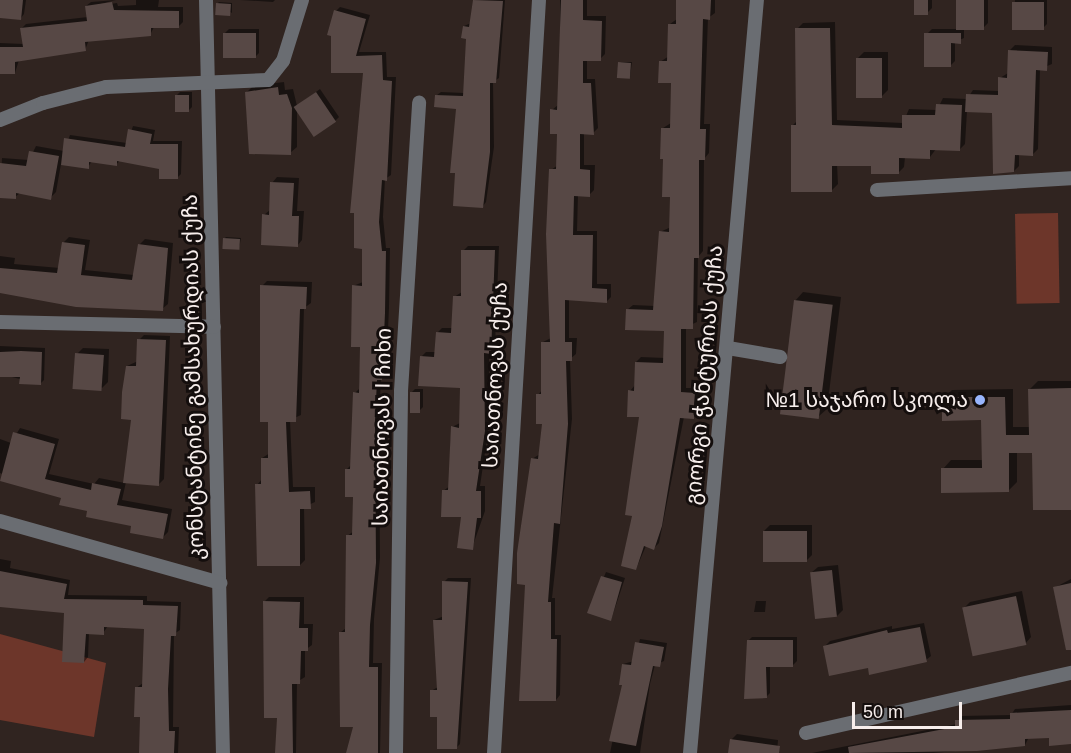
<!DOCTYPE html>
<meta charset="utf-8">
<style>
body{margin:0}
#map{position:relative;width:1071px;height:753px;overflow:hidden;background:#302420;font-family:Arial,"Noto Sans Georgian",sans-serif}
div>[style]{position:absolute}
[style*='--x']{left:calc(var(--x)*1px);top:calc(var(--y)*1px);width:calc(var(--w)*1px);rotate:calc(var(--a)*1deg)}
.green>*{inset:0;background:#6d362a;transform-origin:0 0}
.shadow>*{inset:0;background:#0007}
.building>*{inset:0;background:#574845;transform-origin:0 0}
.minor>*{height:14px;margin:-7px;padding:0 7px;transform-origin:7px;border-radius:7px;background:#6a6d72}
.dots>*{width:16px;height:16px;translate:-50% -50%;box-sizing:border-box;border:3px solid #140e0d;border-radius:50%}
span{translate:-50% -50%;white-space:nowrap;text-align:center;line-height:1.15;-webkit-text-stroke:6px #140e0d;paint-order:stroke}
.street-label{font-size:21px;color:#f7eeec}
.poi-label{font-size:21px;color:#f7eeec}
.right{translate:-100% -50%;text-align:right}
.scale{position:absolute;left:852px;top:702px;width:110px;height:27px;box-sizing:border-box;border:3px solid #f7eeec;border-top:0;padding-left:8px;font-size:18px;line-height:21px;white-space:nowrap;color:#f7eeec;-webkit-text-stroke:4px #140e0d;paint-order:stroke}
</style>
<div id="map">
<div class="green">
<div style="left:1058px;top:213px;width:90px;height:43px;rotate:89deg"></div>
<div style="clip-path:polygon(0 634px,106px 663px,94px 737px,0 720px)"></div>
</div>
<div class="shadow">
<div style="clip-path:polygon(0 0,26px 0,24px 14px,21px 18px,0 17px)"></div>
<div style="clip-path:polygon(116px 0,89px 7px,117px 3px,118px 6px,136px 5px,136px 0,159px 0,158px 7px,183px 7px,183px 22px,179px 26px,154px 27px,150px 35px,89px 40px,85px 50px,19px 60px,15px 73px,0 73px,0 43px,24px 44px,22px 28px,26px 24px,88px 17px,86px 6px,91px 2px)"></div>
<div style="clip-path:polygon(240px 0,275px 0,273px 2px)"></div>
<div style="clip-path:polygon(474px 0,505px 0,499px 78px,493px 82px,494px 147px,486px 202px,483px 206px,458px 108px,437px 95px,441px 92px,464px 93px,468px 38px,464px 26px,471px 23px)"></div>
<div style="clip-path:polygon(560px 0,587px 0,587px 16px,606px 16px,605px 54px,600px 59px,587px 59px,587px 79px,595px 79px,598px 128px,593px 133px,584px 133px,584px 165px,595px 165px,594px 190px,589px 195px,578px 195px,577px 231px,597px 231px,597px 284px,611px 284px,611px 297px,606px 302px,569px 299px,569px 338px,577px 338px,576px 354px,570px 359px,572px 419px,552px 598px,555px 598px,555px 635px,561px 635px,560px 695px,556px 700px,532px 459px,540px 454px,543px 422px,538px 395px,542px 390px,543px 342px,551px 338px,551px 170px,558px 165px,559px 132px,552px 110px,558px 105px,560px 83px)"></div>
<div style="clip-path:polygon(678px 0,715px 0,715px 13px,708px 18px,704px 124px,710px 124px,709px 153px,704px 159px,703px 251px,698px 257px,697px 322px,686px 327px,686px 388px,700px 388px,699px 412px,694px 417px,684px 417px,659px 543px,654px 548px,646px 546px,636px 569px,634px 515px,641px 416px,630px 391px,635px 385px,636px 362px,641px 357px,665px 358px,666px 330px,627px 310px,633px 305px,655px 306px,660px 232px,671px 227px,672px 196px,663px 128px,671px 123px,673px 82px,660px 62px,669px 56px,670px 24px,677px 19px)"></div>
<div style="clip-path:polygon(915px 0,932px 0,932px 8px,927px 13px)"></div>
<div style="clip-path:polygon(958px 0,988px 0,988px 23px,983px 28px,964px 28px,964px 38px,955px 42px,955px 61px,951px 65px,928px 33px,932px 29px,958px 29px)"></div>
<div style="clip-path:polygon(1015px 0,1047px 0,1047px 24px,1043px 28px,1014px 28px)"></div>
<div style="clip-path:polygon(219px 2px,232px 3px,232px 13px,217px 4px)"></div>
<div style="clip-path:polygon(340px 7px,370px 15px,359px 52px,386px 52px,387px 77px,396px 77px,391px 175px,385px 179px,383px 217px,386px 248px,390px 248px,389px 308px,386px 374px,381px 379px,379px 415px,380px 558px,374px 619px,373px 663px,382px 663px,380px 753px,349px 753px,355px 726px,341px 632px,346px 628px,347px 536px,354px 531px,354px 496px,347px 469px,352px 464px,355px 393px,359px 389px,361px 346px,353px 286px,363px 282px,365px 71px,332px 72px,336px 11px)"></div>
<div style="clip-path:polygon(835px 22px,837px 120px,903px 123px,909px 109px,937px 110px,943px 98px,967px 99px,973px 90px,999px 91px,1000px 78px,1008px 73px,1009px 51px,1015px 45px,1052px 47px,1052px 64px,1040px 69px,1038px 149px,1033px 154px,1019px 154px,1019px 166px,1014px 171px,993px 112px,967px 111px,965px 144px,959px 150px,936px 149px,930px 157px,905px 157px,904px 167px,898px 173px,872px 165px,837px 164px,838px 184px,832px 190px,792px 126px,797px 121px,797px 29px,803px 23px)"></div>
<div style="clip-path:polygon(229px 29px,259px 29px,259px 53px,255px 57px,225px 33px)"></div>
<div style="clip-path:polygon(864px 52px,888px 52px,888px 90px,882px 96px,858px 58px)"></div>
<div style="clip-path:polygon(621px 62px,632px 62px,630px 77px,620px 63px)"></div>
<div style="clip-path:polygon(284px 82px,285px 90px,293px 89px,297px 106px,320px 89px,339px 117px,335px 121px,297px 109px,297px 147px,290px 153px,247px 92px,253px 86px)"></div>
<div style="clip-path:polygon(180px 92px,192px 92px,192px 107px,188px 111px,176px 96px)"></div>
<div style="clip-path:polygon(133px 126px,155px 130px,153px 141px,182px 141px,181px 174px,177px 178px,160px 168px,120px 160px,116px 165px,92px 161px,88px 167px,61px 164px,56px 192px,50px 198px,20px 193px,15px 197px,0 196px,2px 158px,29px 160px,36px 146px,64px 151px,70px 135px,127px 143px)"></div>
<div style="clip-path:polygon(277px 177px,299px 178px,297px 211px,304px 211px,302px 240px,297px 246px,264px 215px,270px 210px,272px 183px)"></div>
<div style="clip-path:polygon(69px 237px,90px 240px,85px 270px,134px 275px,139px 245px,145px 239px,173px 243px,168px 304px,162px 309px,0 292px,0 256px,15px 258px,14px 264px,60px 268px,64px 242px)"></div>
<div style="clip-path:polygon(241px 238px,239px 249px,224px 239px,226px 237px)"></div>
<div style="clip-path:polygon(468px 246px,499px 246px,495px 347px,489px 352px,489px 425px,480px 486px,485px 486px,485px 511px,472px 548px,463px 516px,443px 491px,450px 486px,453px 448px,450px 447px,452px 427px,460px 423px,462px 387px,422px 356px,426px 352px,436px 352px,437px 333px,442px 328px,453px 328px,454px 297px,462px 292px,463px 251px)"></div>
<div style="clip-path:polygon(267px 281px,312px 282px,311px 303px,304px 308px,301px 415px,290px 420px,293px 487px,315px 487px,315px 502px,304px 507px,305px 560px,300px 565px,257px 485px,262px 479px,262px 458px,270px 453px,262px 286px)"></div>
<div style="clip-path:polygon(803px 292px,841px 297px,827px 409px,818px 417px,795px 301px)"></div>
<div style="clip-path:polygon(144px 335px,170px 336px,164px 479px,159px 484px,126px 482px,122px 500px,172px 509px,168px 532px,163px 537px,0 473px,0 439px,11px 443px,20px 428px,59px 439px,49px 474px,94px 484px,99px 478px,125px 483px,133px 418px,127px 366px,138px 361px,139px 340px)"></div>
<div style="clip-path:polygon(0 346px,45px 348px,44px 380px,40px 384px,0 374px)"></div>
<div style="clip-path:polygon(83px 348px,109px 349px,108px 382px,102px 388px,77px 354px)"></div>
<div style="clip-path:polygon(1038px 381px,1071px 381px,1071px 508px,1034px 451px,1017px 452px,1017px 482px,1008px 491px,943px 469px,951px 460px,983px 460px,983px 419px,944px 398px,952px 390px,1013px 389px,1013px 427px,1030px 427px,1030px 389px)"></div>
<div style="clip-path:polygon(415px 389px,423px 389px,423px 407px,419px 411px,411px 393px)"></div>
<div style="clip-path:polygon(770px 525px,812px 525px,812px 555px,806px 561px,764px 531px)"></div>
<div style="clip-path:polygon(0 559px,11px 561px,10px 568px,70px 580px,68px 595px,147px 596px,147px 601px,181px 602px,180px 630px,174px 634px,173px 727px,179px 727px,178px 753px,140px 753px,141px 715px,136px 688px,143px 683px,145px 627px,108px 626px,103px 633px,89px 633px,88px 657px,84px 662px,65px 611px,8px 607px,0 601px)"></div>
<div style="clip-path:polygon(838px 565px,843px 610px,837px 616px,811px 573px,818px 567px)"></div>
<div style="clip-path:polygon(606px 572px,625px 578px,611px 620px,589px 612px)"></div>
<div style="clip-path:polygon(448px 578px,471px 578px,460px 744px,456px 748px,431px 691px,438px 687px,434px 620px,444px 616px,444px 582px)"></div>
<div style="clip-path:polygon(1071px 579px,1071px 628px,1054px 588px)"></div>
<div style="clip-path:polygon(1022px 591px,1031px 637px,1025px 644px,964px 608px,970px 602px)"></div>
<div style="clip-path:polygon(269px 597px,304px 597px,304px 624px,313px 624px,312px 645px,305px 650px,305px 677px,297px 682px,296px 753px,276px 753px,278px 717px,264px 602px)"></div>
<div style="clip-path:polygon(756px 601px,766px 601px,765px 612px,754px 612px)"></div>
<div style="clip-path:polygon(924px 623px,931px 656px,926px 660px,869px 667px,825px 646px,830px 641px,892px 626px,892px 629px)"></div>
<div style="clip-path:polygon(752px 637px,797px 637px,797px 661px,793px 665px,770px 665px,770px 693px,766px 697px,748px 641px)"></div>
<div style="clip-path:polygon(640px 639px,667px 643px,664px 661px,655px 665px,650px 684px,640px 753px,610px 753px,624px 684px,623px 664px,634px 661px)"></div>
<div style="clip-path:polygon(1071px 705px,1071px 743px,1050px 736px,1029px 737px,1025px 745px,933px 753px,812px 753px,957px 724px,960px 716px,1011px 715px,1015px 709px)"></div>
<div style="clip-path:polygon(737px 734px,778px 740px,777px 753px,730px 753px,732px 739px)"></div>
</div>
<div class="building">
<div style="clip-path:polygon(0 0,23px 0,21px 20px,0 18px)"></div>
<div style="clip-path:polygon(473px 0,503px 1px,496px 83px,490px 83px,490px 152px,483px 208px,453px 206px,455px 173px,450px 173px,456px 109px,434px 107px,435px 95px,463px 96px,466px 39px,461px 38px,463px 26px,469px 27px)"></div>
<div style="clip-path:polygon(561px 0,583px 0,583px 20px,602px 21px,601px 61px,583px 61px,583px 83px,591px 83px,594px 135px,580px 134px,580px 169px,590px 170px,590px 197px,574px 196px,573px 235px,593px 235px,592px 288px,607px 289px,607px 303px,565px 300px,565px 342px,572px 342px,572px 361px,566px 361px,568px 424px,560px 524px,554px 523px,548px 602px,551px 602px,551px 639px,557px 639px,556px 701px,519px 701px,525px 585px,517px 584px,517px 553px,531px 458px,538px 459px,542px 424px,536px 424px,536px 394px,541px 394px,541px 342px,550px 342px,546px 234px,549px 169px,556px 169px,557px 134px,550px 134px,550px 109px,557px 110px)"></div>
<div style="clip-path:polygon(676px 0,711px 0,710px 20px,703px 19px,700px 129px,706px 129px,705px 160px,699px 160px,699px 258px,694px 258px,693px 329px,681px 329px,681px 392px,695px 393px,694px 419px,680px 418px,662px 526px,654px 550px,644px 546px,636px 570px,621px 566px,632px 516px,625px 515px,639px 417px,627px 417px,628px 390px,634px 391px,635px 362px,663px 363px,664px 331px,625px 330px,626px 309px,653px 310px,659px 231px,669px 232px,670px 197px,662px 197px,663px 159px,660px 159px,661px 128px,670px 128px,671px 83px,658px 83px,659px 61px,667px 61px,668px 24px,676px 24px)"></div>
<div style="left:914px;top:0;width:14px;height:15px"></div>
<div style="left:956px;top:0;width:28px;height:30px"></div>
<div style="clip-path:polygon(112px 2px,114px 10px,179px 11px,179px 28px,151px 28px,151px 36px,85px 42px,86px 51px,15px 62px,15px 74px,0 74px,0 47px,23px 47px,20px 28px,87px 21px,85px 6px)"></div>
<div style="left:1012px;top:2px;width:32px;height:28px"></div>
<div style="left:216px;top:3px;width:15px;height:12px;rotate:4deg"></div>
<div style="clip-path:polygon(334px 10px,366px 19px,356px 56px,382px 55px,383px 80px,392px 81px,387px 181px,382px 180px,379px 222px,382px 251px,386px 251px,385px 313px,382px 380px,377px 380px,375px 421px,376px 563px,370px 625px,369px 667px,378px 667px,378px 753px,346px 753px,353px 727px,340px 727px,339px 632px,345px 632px,346px 535px,352px 535px,353px 497px,345px 497px,345px 469px,350px 469px,353px 392px,359px 393px,360px 347px,351px 347px,352px 285px,362px 286px,362px 249px,354px 248px,354px 213px,350px 213px,363px 73px,331px 73px,331px 36px,327px 35px)"></div>
<div style="clip-path:polygon(795px 28px,830px 28px,832px 125px,902px 128px,902px 115px,935px 115px,936px 104px,962px 105px,960px 151px,930px 150px,930px 159px,899px 158px,899px 174px,871px 174px,871px 166px,832px 166px,832px 192px,791px 192px,791px 125px,796px 125px)"></div>
<div style="left:223px;top:33px;width:33px;height:25px"></div>
<div style="clip-path:polygon(924px 33px,961px 33px,961px 44px,951px 43px,951px 67px,924px 67px)"></div>
<div style="clip-path:polygon(1008px 50px,1048px 52px,1047px 71px,1036px 70px,1033px 156px,1015px 155px,1014px 172px,993px 174px,992px 113px,965px 112px,966px 94px,998px 95px,998px 77px,1007px 78px)"></div>
<div style="left:856px;top:58px;width:26px;height:40px"></div>
<div style="left:618px;top:62px;width:13px;height:16px;rotate:4deg"></div>
<div style="clip-path:polygon(278px 87px,279px 95px,287px 94px,292px 108px,291px 155px,249px 154px,245px 92px)"></div>
<div style="left:316px;top:92px;width:36px;height:27px;rotate:56deg"></div>
<div style="left:175px;top:95px;width:14px;height:17px"></div>
<div style="clip-path:polygon(128px 129px,152px 134px,150px 144px,178px 144px,178px 179px,159px 179px,159px 169px,117px 161px,117px 166px,89px 162px,89px 169px,61px 165px,64px 138px,125px 147px)"></div>
<div style="clip-path:polygon(29px 151px,59px 156px,51px 200px,16px 193px,16px 199px,0 198px,0 163px,26px 166px)"></div>
<div style="clip-path:polygon(270px 182px,294px 183px,292px 216px,299px 216px,298px 247px,261px 245px,262px 214px,269px 215px)"></div>
<div style="left:223px;top:238px;width:17px;height:11px;rotate:3deg"></div>
<div style="clip-path:polygon(62px 242px,85px 245px,81px 275px,132px 280px,138px 244px,168px 248px,163px 311px,76px 307px,0 293px,0 268px,57px 273px)"></div>
<div style="clip-path:polygon(461px 250px,495px 250px,491px 354px,484px 353px,485px 431px,476px 491px,481px 491px,481px 518px,477px 518px,473px 550px,457px 548px,461px 517px,441px 517px,442px 490px,448px 490px,451px 426px,459px 428px,460px 388px,418px 386px,420px 356px,434px 357px,436px 332px,451px 333px,453px 296px,461px 296px)"></div>
<div style="clip-path:polygon(260px 285px,307px 287px,306px 309px,300px 309px,296px 422px,286px 422px,289px 492px,310px 491px,311px 509px,300px 509px,300px 566px,257px 566px,255px 484px,261px 484px,261px 458px,268px 458px,268px 422px,260px 422px)"></div>
<div style="left:794px;top:300px;width:39px;height:115px;rotate:7deg"></div>
<div style="clip-path:polygon(137px 339px,166px 340px,159px 486px,123px 483px,131px 420px,121px 419px,122px 392px,126px 366px,136px 366px)"></div>
<div style="clip-path:polygon(21px 351px,42px 352px,41px 385px,19px 384px,20px 377px,0 377px,0 352px)"></div>
<div style="left:75px;top:353px;width:29px;height:36px;rotate:4deg"></div>
<div style="clip-path:polygon(1071px 388px,1071px 510px,1033px 510px,1032px 453px,1009px 453px,1009px 492px,941px 493px,941px 468px,982px 468px,981px 420px,942px 421px,942px 397px,1005px 397px,1006px 435px,1029px 435px,1028px 389px)"></div>
<div style="left:410px;top:392px;width:10px;height:21px"></div>
<div style="clip-path:polygon(13px 432px,55px 444px,45px 479px,91px 490px,92px 483px,121px 489px,117px 505px,168px 514px,163px 539px,130px 533px,131px 526px,86px 517px,87px 511px,59px 505px,61px 498px,0 481px)"></div>
<div style="left:763px;top:531px;width:44px;height:31px"></div>
<div style="left:832px;top:570px;width:47px;height:22px;rotate:84deg"></div>
<div style="clip-path:polygon(0 571px,67px 584px,64px 599px,143px 600px,143px 605px,178px 606px,176px 636px,171px 636px,168px 689px,169px 731px,175px 731px,174px 753px,139px 753px,140px 717px,134px 717px,135px 687px,142px 687px,144px 629px,104px 627px,104px 635px,86px 634px,84px 663px,62px 662px,64px 613px,0 607px)"></div>
<div style="clip-path:polygon(601px 576px,622px 582px,611px 621px,587px 613px)"></div>
<div style="clip-path:polygon(442px 581px,468px 582px,457px 749px,437px 749px,437px 717px,430px 717px,430px 690px,437px 690px,433px 620px,442px 620px)"></div>
<div style="clip-path:polygon(1071px 583px,1071px 650px,1066px 650px,1053px 587px)"></div>
<div style="left:1016px;top:596px;width:50px;height:55px;rotate:78deg"></div>
<div style="clip-path:polygon(263px 601px,300px 602px,299px 628px,308px 628px,308px 651px,301px 651px,300px 684px,292px 684px,293px 753px,275px 753px,277px 718px,264px 718px)"></div>
<div style="clip-path:polygon(920px 627px,927px 662px,869px 675px,868px 668px,829px 676px,823px 646px,887px 630px,888px 633px)"></div>
<div style="clip-path:polygon(747px 640px,793px 640px,793px 667px,766px 667px,767px 698px,744px 699px)"></div>
<div style="clip-path:polygon(635px 642px,664px 647px,660px 667px,653px 666px,636px 746px,609px 741px,622px 685px,619px 685px,622px 664px,631px 665px)"></div>
<div style="clip-path:polygon(1071px 710px,1071px 744px,1049px 746px,1049px 738px,1025px 739px,1025px 746px,977px 751px,849px 753px,848px 747px,955px 727px,955px 720px,1010px 719px,1010px 713px)"></div>
<div style="clip-path:polygon(730px 739px,780px 746px,779px 753px,728px 753px)"></div>
</div>
<div class="minor">
<div style="--x:206;--y:0;--w:753;--a:88.71"></div>
<div style="--x:0;--y:120;--w:46;--a:-21.6"></div>
<div style="--x:43;--y:103;--w:65;--a:-14.3"></div>
<div style="--x:106;--y:87;--w:162;--a:-2.5"></div>
<div style="--x:268;--y:80;--w:24;--a:-52"></div>
<div style="--x:283;--y:61;--w:64;--a:-72.7"></div>
<div style="--x:877;--y:190;--w:194;--a:-3.5"></div>
<div style="--x:0;--y:322;--w:214;--a:1.3"></div>
<div style="--x:728;--y:348;--w:53;--a:9.8"></div>
<div style="--x:0;--y:521;--w:229;--a:15.7"></div>
<div style="--x:806;--y:733;--w:272;--a:-12.8"></div>
<div style="--x:396;--y:753;--w:362;--a:-89.2"></div>
<div style="--x:401;--y:391;--w:289;--a:-86.4"></div>
<div style="--x:494;--y:753;--w:754;--a:-86.58"></div>
<div style="--x:690;--y:753;--w:756;--a:-84.92"></div>
</div>
<div class="dots">
<div style="left:980px;top:400px;background:#98b5fd"></div>
</div>
<div class="street-label">
<span style="left:495px;top:375px;rotate:-87deg">საიათნოვას ქუჩა</span>
<span style="left:704px;top:375px;rotate:-85deg">გიორგი ჭანტურიას ქუჩა</span>
<span style="left:193px;top:377px;rotate:-91deg">კონსტანტინე გამსახურდიას ქუჩა</span>
<span style="left:382px;top:427px;rotate:-89deg">საიათნოვას I ჩიხი</span>
</div>
<div class="poi-label">
<span class="right" style="left:968px;top:400px">№1 საჯარო სკოლა</span>
</div>
<div class="scale">50 m</div>
</div>
